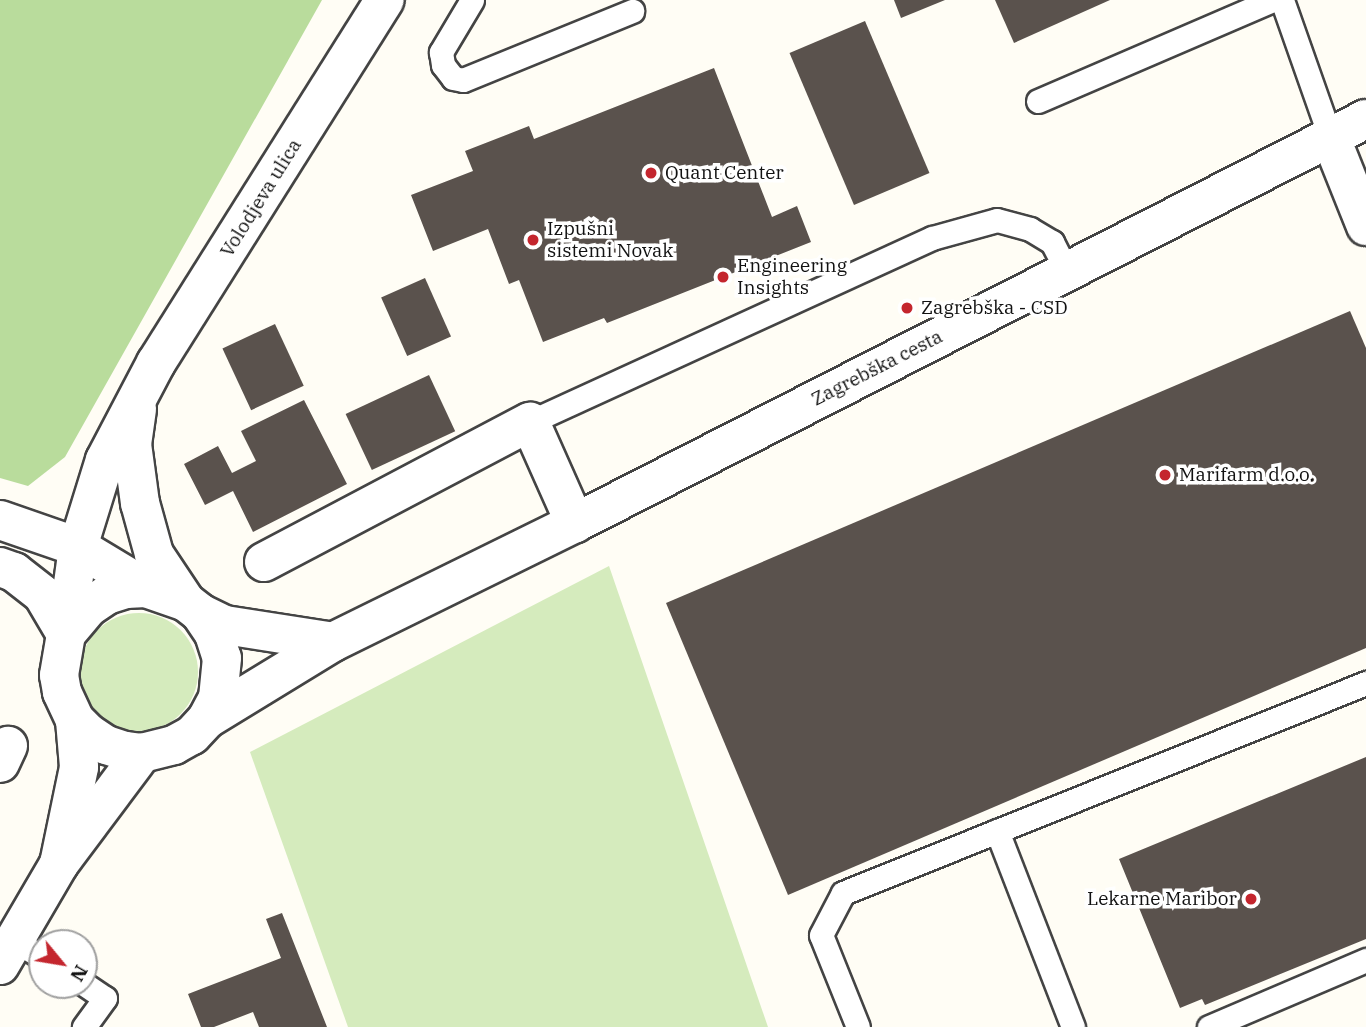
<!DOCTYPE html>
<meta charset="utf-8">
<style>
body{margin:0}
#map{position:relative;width:1366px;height:1027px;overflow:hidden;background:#fffdf5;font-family:"IBM Plex Serif",serif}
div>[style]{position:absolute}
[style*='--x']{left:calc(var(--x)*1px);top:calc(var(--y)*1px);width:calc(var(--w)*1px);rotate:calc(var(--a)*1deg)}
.green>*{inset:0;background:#d5ebbd}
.round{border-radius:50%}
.forest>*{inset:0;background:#b9dc9c}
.building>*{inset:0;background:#5a524d;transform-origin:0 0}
.roads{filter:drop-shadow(2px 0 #444) drop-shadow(-2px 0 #444) drop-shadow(0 2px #444) drop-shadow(0 -2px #444)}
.service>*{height:23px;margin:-11.5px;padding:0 11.5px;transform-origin:11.5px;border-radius:11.5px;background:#fff}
.minor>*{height:38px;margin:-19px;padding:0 19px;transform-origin:19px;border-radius:19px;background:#fff}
.tertiary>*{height:38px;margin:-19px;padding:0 19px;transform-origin:19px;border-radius:19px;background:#fff}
.dots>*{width:19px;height:19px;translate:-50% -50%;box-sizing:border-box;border:4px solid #fff;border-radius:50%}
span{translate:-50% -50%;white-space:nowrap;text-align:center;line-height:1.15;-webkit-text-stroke:7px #fff;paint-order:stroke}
.poi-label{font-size:19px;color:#111}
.left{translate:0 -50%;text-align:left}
.right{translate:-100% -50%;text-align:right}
.street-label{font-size:19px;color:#111}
.north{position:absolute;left:28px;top:929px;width:70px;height:70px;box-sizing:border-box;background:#fff;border:2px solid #a0a0a0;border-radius:50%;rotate:120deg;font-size:19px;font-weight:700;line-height:28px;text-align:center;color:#111}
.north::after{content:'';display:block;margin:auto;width:24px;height:32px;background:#c4262e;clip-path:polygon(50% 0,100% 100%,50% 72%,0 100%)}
</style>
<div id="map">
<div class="green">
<div style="clip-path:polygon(609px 566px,768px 1027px,348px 1027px,250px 752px)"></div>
<div class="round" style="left:80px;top:613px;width:118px;height:118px"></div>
</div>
<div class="forest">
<div style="clip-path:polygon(0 0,322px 0,65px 457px,28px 486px,0 478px)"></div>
</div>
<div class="building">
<div style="clip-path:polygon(894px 0,945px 0,901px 18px)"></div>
<div style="clip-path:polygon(995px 0,1110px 0,1014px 43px)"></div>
<div style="left:865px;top:21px;width:165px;height:82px;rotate:67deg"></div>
<div style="clip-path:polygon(714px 68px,772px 217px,797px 206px,811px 242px,607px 323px,604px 318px,543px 342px,519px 280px,509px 284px,488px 229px,433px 251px,411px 195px,473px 171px,465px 151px,529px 126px,534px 139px)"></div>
<div style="left:425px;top:278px;width:64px;height:48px;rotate:66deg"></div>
<div style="clip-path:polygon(1350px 311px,1366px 348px,1366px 648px,788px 895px,666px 603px)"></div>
<div style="left:275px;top:324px;width:68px;height:58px;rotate:65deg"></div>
<div style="left:429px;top:375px;width:62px;height:92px;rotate:65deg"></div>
<div style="clip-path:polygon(304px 400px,347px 484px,253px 532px,233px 491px,205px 505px,184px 464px,218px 446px,232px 473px,256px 461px,241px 431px)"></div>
<div style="clip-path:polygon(1366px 757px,1366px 939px,1205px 1005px,1202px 999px,1180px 1008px,1119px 859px)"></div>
<div style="clip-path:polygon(282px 913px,327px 1027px,259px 1027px,253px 1012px,214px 1027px,201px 1027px,188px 994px,281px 958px,266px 919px)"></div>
</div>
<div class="roads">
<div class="service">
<div style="--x:472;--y:0;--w:61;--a:120.8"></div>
<div style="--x:441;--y:52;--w:13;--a:81"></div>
<div style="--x:443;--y:65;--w:16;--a:52"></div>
<div style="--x:453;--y:78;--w:10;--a:11"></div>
<div style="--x:463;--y:80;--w:183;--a:-22.2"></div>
<div style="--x:1282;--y:0;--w:144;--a:70.6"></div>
<div style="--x:1038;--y:101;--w:255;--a:-23.3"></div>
<div style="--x:530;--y:422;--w:442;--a:-24.6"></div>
<div style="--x:932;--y:238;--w:67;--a:-15.5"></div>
<div style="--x:997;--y:220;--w:34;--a:15"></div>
<div style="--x:1030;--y:229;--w:26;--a:31"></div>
<div style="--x:1052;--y:242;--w:33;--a:63"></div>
<div style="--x:997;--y:831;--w:210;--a:68.8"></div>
<div style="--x:16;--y:941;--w:31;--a:32"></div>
<div style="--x:84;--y:984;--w:25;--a:34"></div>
<div style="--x:105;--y:998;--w:36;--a:126"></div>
<div style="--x:858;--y:1027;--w:99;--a:-111.9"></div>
<div style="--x:821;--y:935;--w:47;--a:-62.4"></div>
<div style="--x:843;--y:893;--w:564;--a:-21.88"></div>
<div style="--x:1209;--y:1027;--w:171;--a:-23.1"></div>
</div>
<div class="minor">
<div style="--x:1330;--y:136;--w:97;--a:68.2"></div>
<div style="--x:137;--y:409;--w:35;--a:98"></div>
<div style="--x:132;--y:444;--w:60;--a:82.3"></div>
<div style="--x:140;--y:503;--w:53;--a:74.6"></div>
<div style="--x:154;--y:554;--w:58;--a:56.3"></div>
<div style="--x:0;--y:520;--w:83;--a:19.1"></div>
<div style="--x:78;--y:547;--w:79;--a:31.1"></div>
<div style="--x:264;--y:562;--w:301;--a:-27.8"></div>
<div style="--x:530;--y:422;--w:111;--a:66"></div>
<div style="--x:0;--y:567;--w:15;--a:20"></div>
<div style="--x:14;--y:572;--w:37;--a:38"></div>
<div style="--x:43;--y:595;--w:45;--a:59.5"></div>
<div style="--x:66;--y:634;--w:88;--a:-82.1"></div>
<div style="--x:78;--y:547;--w:91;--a:-72.8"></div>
<div style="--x:105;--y:460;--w:110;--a:-62.3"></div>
<div style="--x:156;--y:363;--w:429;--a:-57.8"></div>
<div style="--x:0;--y:763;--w:19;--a:-65"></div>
</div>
<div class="tertiary">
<div style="--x:200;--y:613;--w:28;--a:26"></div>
<div style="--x:225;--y:625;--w:109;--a:8.9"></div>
<div style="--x:207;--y:719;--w:148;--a:-31.4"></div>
<div style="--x:333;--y:642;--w:270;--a:-26.2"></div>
<div style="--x:575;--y:523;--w:888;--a:-27.06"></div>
<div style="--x:59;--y:864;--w:99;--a:-78.3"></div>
<div style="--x:79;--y:767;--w:47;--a:-94.9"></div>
<div style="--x:75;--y:720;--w:31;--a:-115"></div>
<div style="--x:62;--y:692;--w:17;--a:-100"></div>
<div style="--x:59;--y:675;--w:42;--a:-80.3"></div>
<div style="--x:66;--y:634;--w:35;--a:-50"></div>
<div style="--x:89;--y:607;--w:22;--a:-34"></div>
<div style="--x:107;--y:595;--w:20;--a:-18"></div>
<div style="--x:126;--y:589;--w:20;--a:-3"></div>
<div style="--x:146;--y:588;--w:42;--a:19.3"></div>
<div style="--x:186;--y:602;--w:18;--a:38"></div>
<div style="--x:200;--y:613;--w:25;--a:56"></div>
<div style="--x:214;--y:634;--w:25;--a:72"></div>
<div style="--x:222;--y:658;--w:40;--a:95.7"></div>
<div style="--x:218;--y:698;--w:24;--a:118"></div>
<div style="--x:207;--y:719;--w:22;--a:133"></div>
<div style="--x:192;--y:735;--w:21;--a:151"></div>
<div style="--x:174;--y:745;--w:33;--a:166"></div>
<div style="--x:142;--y:753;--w:17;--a:-173"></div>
<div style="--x:125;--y:751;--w:20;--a:-162"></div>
<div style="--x:106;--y:745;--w:23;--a:-146"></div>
<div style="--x:87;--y:732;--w:17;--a:-135"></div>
<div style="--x:0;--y:965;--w:117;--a:-59.7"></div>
<div style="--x:59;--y:864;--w:139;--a:-53.2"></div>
</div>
</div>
<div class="dots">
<div style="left:651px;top:173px;background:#c4262e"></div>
<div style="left:533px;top:240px;background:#c4262e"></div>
<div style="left:723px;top:277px;background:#c4262e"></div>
<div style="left:907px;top:308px;background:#c4262e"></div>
<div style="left:1165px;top:475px;background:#c4262e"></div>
<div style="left:1251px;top:899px;background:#c4262e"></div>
</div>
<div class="poi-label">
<span class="left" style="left:665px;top:173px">Quant Center</span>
<span class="left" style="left:547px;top:240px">Izpušni<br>sistemi Novak</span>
<span class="left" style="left:737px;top:277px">Engineering<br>Insights</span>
<span class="left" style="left:921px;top:308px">Zagrebška - CSD</span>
<span class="left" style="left:1179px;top:475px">Marifarm d.o.o.</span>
<span class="right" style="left:1237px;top:899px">Lekarne Maribor</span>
</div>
<div class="street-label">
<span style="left:261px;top:198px;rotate:-58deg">Volodjeva ulica</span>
<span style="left:877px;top:368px;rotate:-27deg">Zagrebška cesta</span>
</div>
<div class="north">N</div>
</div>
